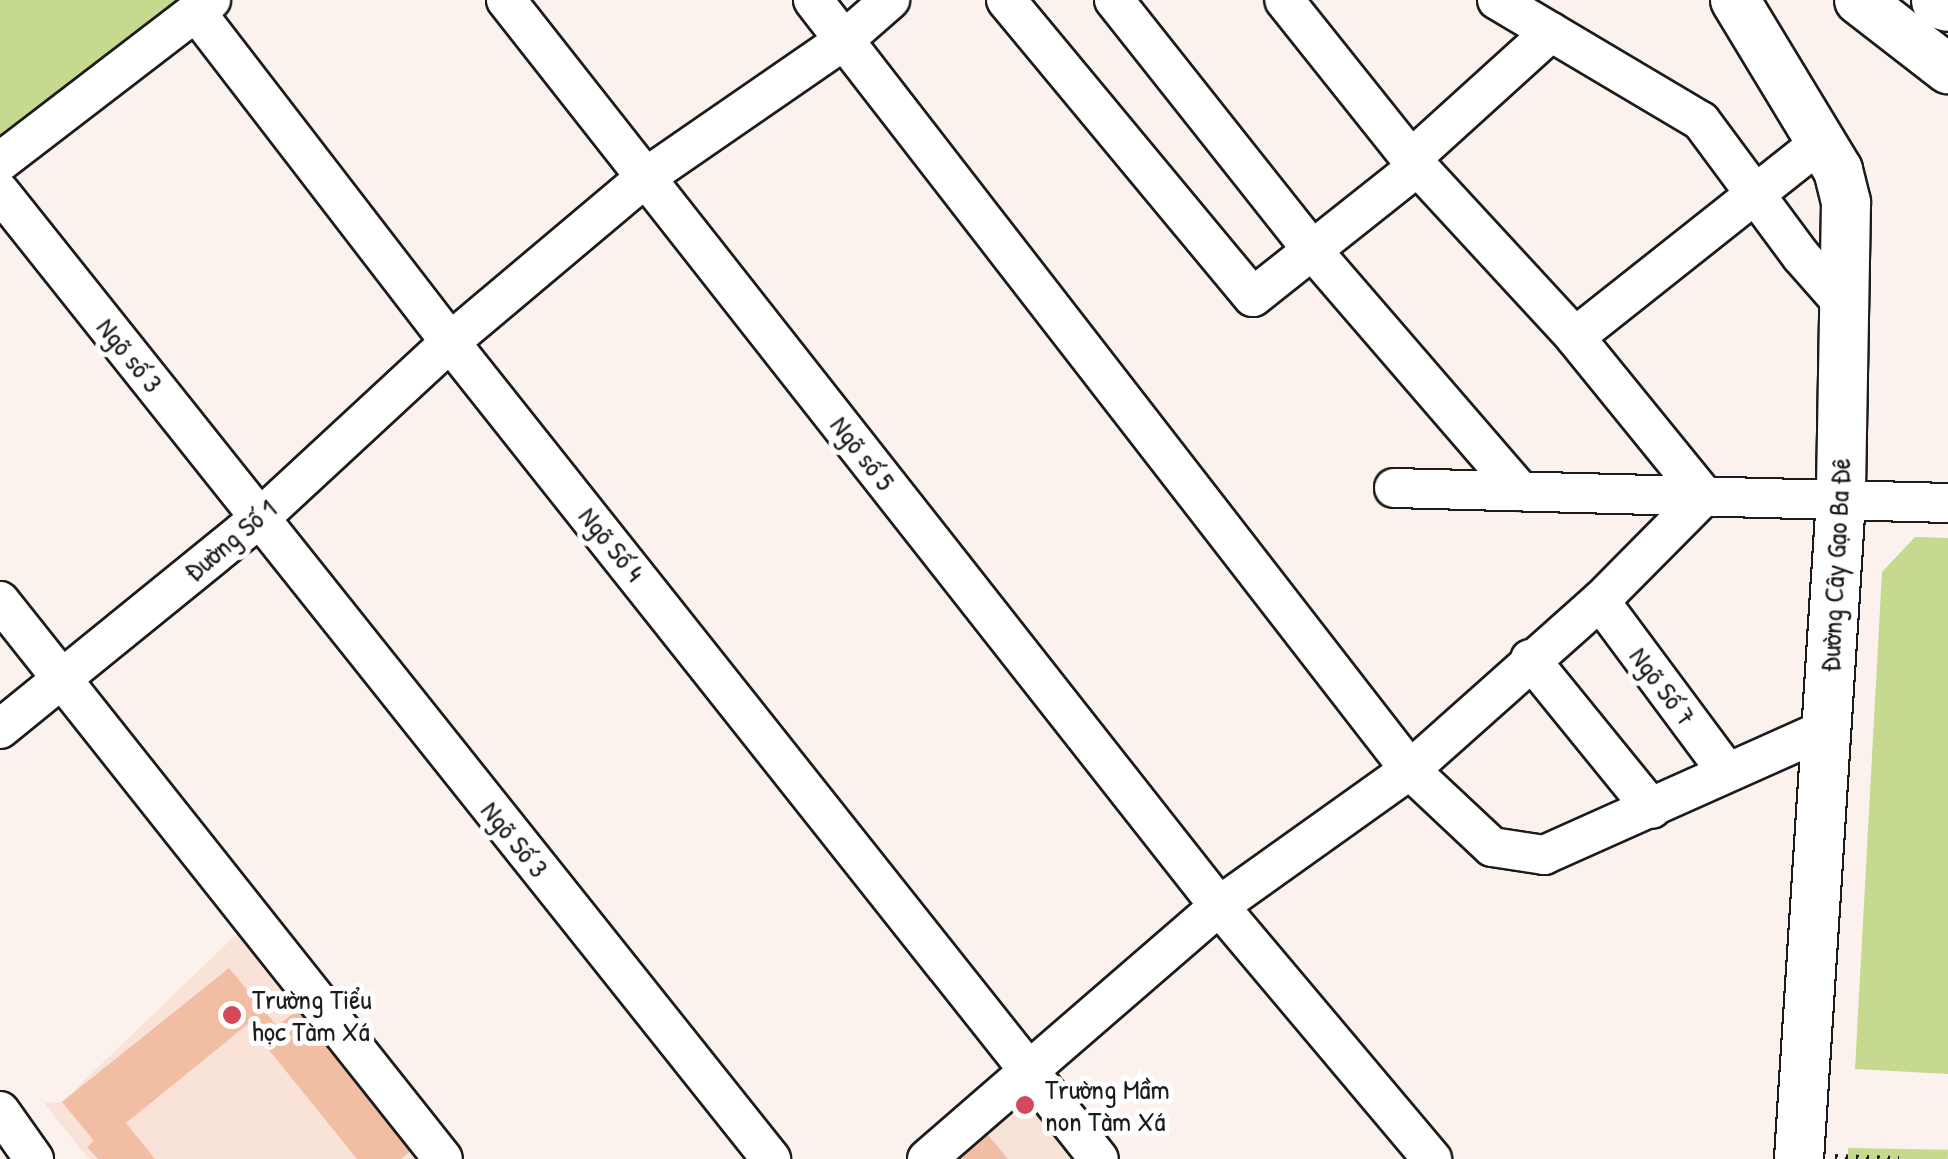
<!DOCTYPE html>
<meta charset="utf-8">
<style>
body{margin:0}
#map{position:relative;width:1948px;height:1159px;overflow:hidden;background:#fcf2ed;font-family:"Patrick Hand",sans-serif}
div>[style]{position:absolute}
[style*='--x']{left:calc(var(--x)*1px);top:calc(var(--y)*1px);width:calc(var(--w)*1px);rotate:calc(var(--a)*1deg)}
.built>*{inset:0;background:#f9e2d7}
.green>*{inset:0;background:#c6da8f;transform-origin:0 0}
.building>*{inset:0;background:#f1bea3}
.path>*{height:6px;margin-top:-3px;transform-origin:0;background:repeating-linear-gradient(90deg,#1c1c1c 0 2.5px,transparent 0 10.5px)}
.roads{filter:drop-shadow(2px 0 #1c1c1c) drop-shadow(-2px 0 #1c1c1c) drop-shadow(0 2px #1c1c1c) drop-shadow(0 -2px #1c1c1c)}
.minor>*{height:38px;margin:-19px;padding:0 19px;transform-origin:19px;border-radius:19px;background:#fff}
.tertiary>*{height:48px;margin:-24px;padding:0 24px;transform-origin:24px;border-radius:24px;background:#fff}
.primary>*{height:55px;margin:-27.5px;padding:0 27.5px;transform-origin:27.5px;border-radius:27.5px;background:#fff}
.dots>*{width:28px;height:28px;translate:-50% -50%;box-sizing:border-box;border:5px solid #fff;border-radius:50%}
span{translate:-50% -50%;white-space:nowrap;text-align:center;line-height:1.15;-webkit-text-stroke:10px #fff;paint-order:stroke}
.street-label{font-size:28px;color:#1c1c1c}
.poi-label{font-size:28px;color:#1c1c1c}
.left{translate:0 -50%;text-align:left}
</style>
<div id="map">
<div class="built">
<div style="clip-path:polygon(243px 928px,426px 1159px,89px 1159px,44px 1103px,62px 1102px)"></div>
<div style="clip-path:polygon(1031px 1085px,1087px 1159px,942px 1159px)"></div>
</div>
<div class="green">
<div style="clip-path:polygon(0 0,191px 0,0 161px)"></div>
<div style="clip-path:polygon(1915px 537px,1948px 538px,1948px 1074px,1855px 1069px,1882px 572px)"></div>
<div style="left:1848px;top:1148px;width:100px;height:11px;rotate:1deg"></div>
</div>
<div class="building">
<div style="clip-path:polygon(229px 968px,277px 1026px,299px 1009px,413px 1149px,401px 1159px,357px 1159px,248px 1024px,126px 1123px,155px 1159px,98px 1159px,87px 1147px,94px 1141px,62px 1102px)"></div>
<div style="clip-path:polygon(979px 1124px,1008px 1159px,938px 1159px)"></div>
</div>
<div class="path">
<div style="--x:1835;--y:1157;--w:64;--a:1.8"></div>
</div>
<div class="roads">
<div class="minor">
<div style="--x:506;--y:0;--w:1153;--a:51.8"></div>
<div style="--x:1219;--y:906;--w:331;--a:49.9"></div>
<div style="--x:813;--y:0;--w:974;--a:52.21"></div>
<div style="--x:1410;--y:770;--w:112;--a:43.2"></div>
<div style="--x:1492;--y:847;--w:53;--a:8.7"></div>
<div style="--x:1544;--y:855;--w:309;--a:-24.1"></div>
<div style="--x:1006;--y:0;--w:386;--a:50.3"></div>
<div style="--x:1253;--y:297;--w:211;--a:-38.4"></div>
<div style="--x:1114;--y:0;--w:319;--a:51.6"></div>
<div style="--x:1312;--y:250;--w:318;--a:49.2"></div>
<div style="--x:1497;--y:0;--w:237;--a:30.7"></div>
<div style="--x:1701;--y:121;--w:168;--a:53.5"></div>
<div style="--x:1801;--y:256;--w:65;--a:48.7"></div>
<div style="--x:196;--y:12;--w:416;--a:52.4"></div>
<div style="--x:450;--y:342;--w:1043;--a:51.54"></div>
<div style="--x:1411;--y:159;--w:189;--a:-42.2"></div>
<div style="--x:0;--y:162;--w:266;--a:-37.5"></div>
<div style="--x:0;--y:192;--w:1237;--a:51.43"></div>
<div style="--x:1575;--y:337;--w:314;--a:-38.4"></div>
<div style="--x:1394;--y:488;--w:554;--a:1.55"></div>
<div style="--x:0;--y:601;--w:712;--a:51.55"></div>
<div style="--x:1600;--y:601;--w:213;--a:53.4"></div>
<div style="--x:1530;--y:659;--w:193;--a:50.9"></div>
<div style="--x:0;--y:729;--w:335;--a:-39.1"></div>
<div style="--x:260;--y:518;--w:259;--a:-42.8"></div>
<div style="--x:450;--y:342;--w:256;--a:-40.1"></div>
<div style="--x:646;--y:177;--w:238;--a:-34.6"></div>
<div style="--x:842;--y:42;--w:64;--a:-41.2"></div>
<div style="--x:0;--y:1111;--w:59;--a:54.7"></div>
<div style="--x:927;--y:1159;--w:386;--a:-40.9"></div>
<div style="--x:1219;--y:906;--w:234;--a:-35.5"></div>
<div style="--x:1410;--y:770;--w:254;--a:-41.7"></div>
<div style="--x:1600;--y:601;--w:148;--a:-45.3"></div>
<div style="--x:1704;--y:496;--w:205;--a:-129.1"></div>
<div style="--x:1575;--y:337;--w:242;--a:-132.7"></div>
<div style="--x:1411;--y:159;--w:203;--a:-128.6"></div>
</div>
<div class="tertiary">
<div style="--x:1735;--y:0;--w:199;--a:58.8"></div>
<div style="--x:1838;--y:170;--w:34;--a:76"></div>
<div style="--x:1846;--y:203;--w:296;--a:91"></div>
<div style="--x:1841;--y:499;--w:661;--a:93.64"></div>
<div style="--x:1859;--y:0;--w:113;--a:37.8"></div>
</div>
<div class="primary">
<div style="--x:1939;--y:0;--w:9;--a:18"></div>
</div>
</div>
<div class="dots">
<div style="left:232px;top:1015px;background:#d1495b"></div>
<div style="left:1025px;top:1105px;background:#d1495b"></div>
</div>
<div class="street-label">
<span style="left:130px;top:355px;rotate:51deg">Ngõ số 3</span>
<span style="left:863px;top:453px;rotate:52deg">Ngõ số 5</span>
<span style="left:230px;top:540px;rotate:-40deg">Đường Số 1</span>
<span style="left:612px;top:544px;rotate:51deg">Ngõ Số 4</span>
<span style="left:1835px;top:565px;rotate:-87deg">Đường Cây Gạo Ba Đê</span>
<span style="left:1663px;top:686px;rotate:53deg">Ngõ Số 7</span>
<span style="left:515px;top:839px;rotate:51deg">Ngõ Số 3</span>
</div>
<div class="poi-label">
<span class="left" style="left:252px;top:1015px">Trường Tiểu<br>học Tàm Xá</span>
<span class="left" style="left:1045px;top:1105px">Trường Mầm<br>non Tàm Xá</span>
</div>
</div>
